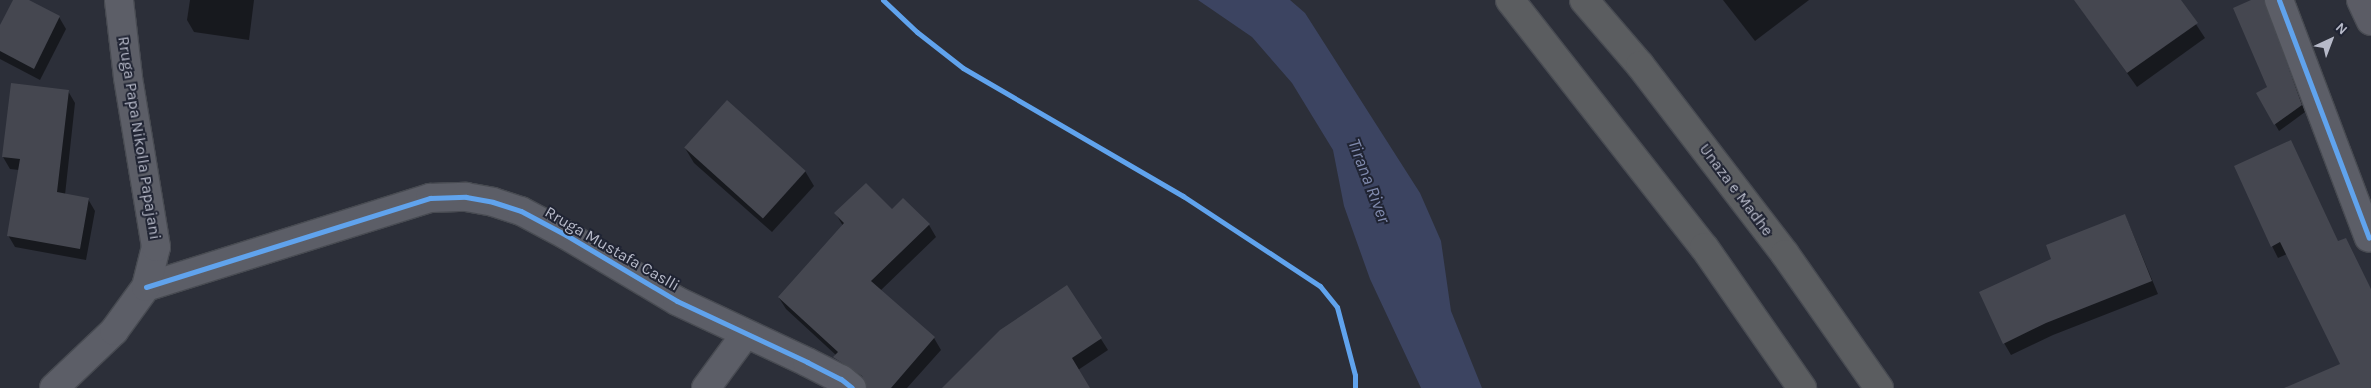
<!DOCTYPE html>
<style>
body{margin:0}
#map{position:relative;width:2371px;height:388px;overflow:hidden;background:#2c2f39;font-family:Karla,sans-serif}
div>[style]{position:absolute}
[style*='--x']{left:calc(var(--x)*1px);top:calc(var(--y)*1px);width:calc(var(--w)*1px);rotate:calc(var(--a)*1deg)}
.water>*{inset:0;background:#3c4461}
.shadow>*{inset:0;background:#0007}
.building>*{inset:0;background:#454750;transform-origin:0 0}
.roads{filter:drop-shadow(1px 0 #484b52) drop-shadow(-1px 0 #484b52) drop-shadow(0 1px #484b52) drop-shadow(0 -1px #484b52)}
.street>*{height:28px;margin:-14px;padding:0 14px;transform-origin:14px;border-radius:14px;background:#5c5e67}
.secondary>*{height:28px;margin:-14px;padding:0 14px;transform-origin:14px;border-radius:14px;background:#5b5c65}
.highway>*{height:28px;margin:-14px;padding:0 14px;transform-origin:14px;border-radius:14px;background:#5b5d60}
.cycleway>*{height:5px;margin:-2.5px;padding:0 2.5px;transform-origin:2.5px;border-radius:2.5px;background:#60a3ed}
span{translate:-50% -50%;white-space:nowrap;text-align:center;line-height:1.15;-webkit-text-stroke:4px #202433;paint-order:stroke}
.street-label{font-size:16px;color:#b7bac9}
.water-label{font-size:18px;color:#818bae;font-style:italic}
.north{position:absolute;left:2306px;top:15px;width:50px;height:50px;-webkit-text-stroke:4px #202433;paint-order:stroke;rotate:43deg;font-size:14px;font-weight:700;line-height:20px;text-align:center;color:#b7bac9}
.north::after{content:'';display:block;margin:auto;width:18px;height:22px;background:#b7bac9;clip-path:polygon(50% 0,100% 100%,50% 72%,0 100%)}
</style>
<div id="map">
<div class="water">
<div style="clip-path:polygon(1198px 0,1290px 0,1305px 13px,1420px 193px,1441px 241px,1451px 311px,1482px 388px,1421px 388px,1370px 279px,1344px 206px,1333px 150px,1292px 83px,1252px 37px)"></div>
</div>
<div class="shadow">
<div style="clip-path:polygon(14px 0,26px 0,59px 17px,66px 29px,40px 80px,0 59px,0 28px)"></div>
<div style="clip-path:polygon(190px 0,254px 0,249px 40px,194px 32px,187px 20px)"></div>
<div style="clip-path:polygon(1723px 0,1809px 0,1755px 41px)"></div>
<div style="clip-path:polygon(2096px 0,2180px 0,2205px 38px,2137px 87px,2082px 10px)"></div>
<div style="clip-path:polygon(2254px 0,2264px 0,2266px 3px,2268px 13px,2305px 112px,2279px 131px,2257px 93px,2268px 87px)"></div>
<div style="clip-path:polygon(68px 91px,75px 103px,65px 195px,88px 199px,95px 211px,86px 260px,15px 247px,8px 235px,19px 170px,10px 169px,3px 157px)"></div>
<div style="clip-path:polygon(2291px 142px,2338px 243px,2371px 290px,2371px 388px,2343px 388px,2341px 365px,2287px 254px,2278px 258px,2272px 246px)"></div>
<div style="clip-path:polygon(685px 148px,805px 171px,814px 186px,772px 232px,694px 163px)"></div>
<div style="clip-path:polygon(892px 211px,929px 225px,936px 237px,880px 291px,934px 338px,941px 350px,907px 388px,870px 388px,843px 367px,837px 356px,786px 309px,779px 298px,843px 226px,836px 214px)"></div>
<div style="clip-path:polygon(2125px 215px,2158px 294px,2053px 335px,2011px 355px,2004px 343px,2053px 259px)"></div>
<div style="clip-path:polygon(1101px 339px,1108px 350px,1078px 370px,1089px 388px,960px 388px)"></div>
</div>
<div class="building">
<div style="clip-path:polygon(13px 0,29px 0,60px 16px,34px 69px,0 51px,0 25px)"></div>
<div style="clip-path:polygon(2074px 0,2181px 0,2198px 23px,2127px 73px)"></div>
<div style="clip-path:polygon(2251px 0,2264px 0,2302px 105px,2274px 125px,2256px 93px,2267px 87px,2233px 8px)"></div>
<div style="clip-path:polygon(11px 83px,69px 90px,57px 192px,89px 198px,80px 249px,7px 236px,20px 159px,2px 157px)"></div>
<div style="left:727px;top:100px;width:106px;height:64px;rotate:42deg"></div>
<div style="clip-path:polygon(2291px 140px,2338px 241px,2346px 238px,2371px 289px,2371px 388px,2284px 388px,2340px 364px,2280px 242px,2271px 247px,2234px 166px)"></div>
<div style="clip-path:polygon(866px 183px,892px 209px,903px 198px,930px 224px,871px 281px,935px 337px,891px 388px,867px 388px,862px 376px,833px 357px,838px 352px,778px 297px,844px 223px,834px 213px)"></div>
<div style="clip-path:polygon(2125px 214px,2152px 281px,2046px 323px,2003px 344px,1979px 292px,2051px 259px,2046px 245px)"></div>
<div style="clip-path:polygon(1067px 285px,1102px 338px,1072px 358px,1090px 388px,942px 388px,1000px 330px)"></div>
</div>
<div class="roads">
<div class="street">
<div style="--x:2279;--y:0;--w:254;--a:69.3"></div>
<div style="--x:146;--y:287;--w:298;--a:-17.4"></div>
<div style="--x:430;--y:198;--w:36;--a:-2"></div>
<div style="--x:466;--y:197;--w:27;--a:10"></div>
<div style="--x:493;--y:202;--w:29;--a:18"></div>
<div style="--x:521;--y:211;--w:51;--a:28.1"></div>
<div style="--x:566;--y:235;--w:129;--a:30.7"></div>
<div style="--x:677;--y:301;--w:144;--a:25.1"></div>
<div style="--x:807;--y:362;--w:38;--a:27"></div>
<div style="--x:841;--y:379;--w:14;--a:39"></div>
<div style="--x:54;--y:388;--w:83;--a:-43.5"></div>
<div style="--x:114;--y:331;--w:54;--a:-54"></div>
<div style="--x:146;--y:287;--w:41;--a:-76"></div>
<div style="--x:156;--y:247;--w:172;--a:-99.4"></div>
<div style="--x:128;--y:77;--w:78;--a:-96.7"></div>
<div style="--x:706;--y:388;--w:66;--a:-53.7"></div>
</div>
<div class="secondary">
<div style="--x:2361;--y:0;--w:23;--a:65"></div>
</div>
<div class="highway">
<div style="--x:1510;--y:0;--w:314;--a:51.9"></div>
<div style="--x:1704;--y:247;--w:172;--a:55.2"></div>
<div style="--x:1584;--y:0;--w:86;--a:49.3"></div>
<div style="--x:1640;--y:65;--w:238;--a:52.5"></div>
<div style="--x:1785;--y:254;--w:164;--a:55"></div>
</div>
</div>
<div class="cycleway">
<div style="--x:883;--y:0;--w:47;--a:43.3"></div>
<div style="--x:917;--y:32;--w:58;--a:38"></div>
<div style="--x:963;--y:68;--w:255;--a:30.2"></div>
<div style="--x:1183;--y:196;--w:164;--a:33.3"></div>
<div style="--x:1320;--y:286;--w:27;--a:51"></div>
<div style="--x:1337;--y:307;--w:70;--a:75.2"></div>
<div style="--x:1355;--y:375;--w:13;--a:90"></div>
<div style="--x:2279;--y:0;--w:254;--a:69.3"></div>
<div style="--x:146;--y:287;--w:298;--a:-17.4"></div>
<div style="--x:430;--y:198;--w:36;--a:-2"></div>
<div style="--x:466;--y:197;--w:27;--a:10"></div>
<div style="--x:493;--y:202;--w:29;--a:18"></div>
<div style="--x:521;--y:211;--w:51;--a:28.1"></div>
<div style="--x:566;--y:235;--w:129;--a:30.7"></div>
<div style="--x:677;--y:301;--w:144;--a:25.1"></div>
<div style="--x:807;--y:362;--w:38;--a:27"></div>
<div style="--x:841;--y:379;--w:14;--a:39"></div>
</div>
<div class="street-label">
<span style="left:139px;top:138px;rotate:81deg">Rruga Papa Nikolla Papajani</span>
<span style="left:1736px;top:190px;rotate:53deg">Unaza e Madhe</span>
<span style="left:612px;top:249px;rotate:30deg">Rruga Mustafa Caslli</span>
</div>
<div class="water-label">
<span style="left:1369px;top:181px;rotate:69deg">Tirana River</span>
</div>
<div class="north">N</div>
</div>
